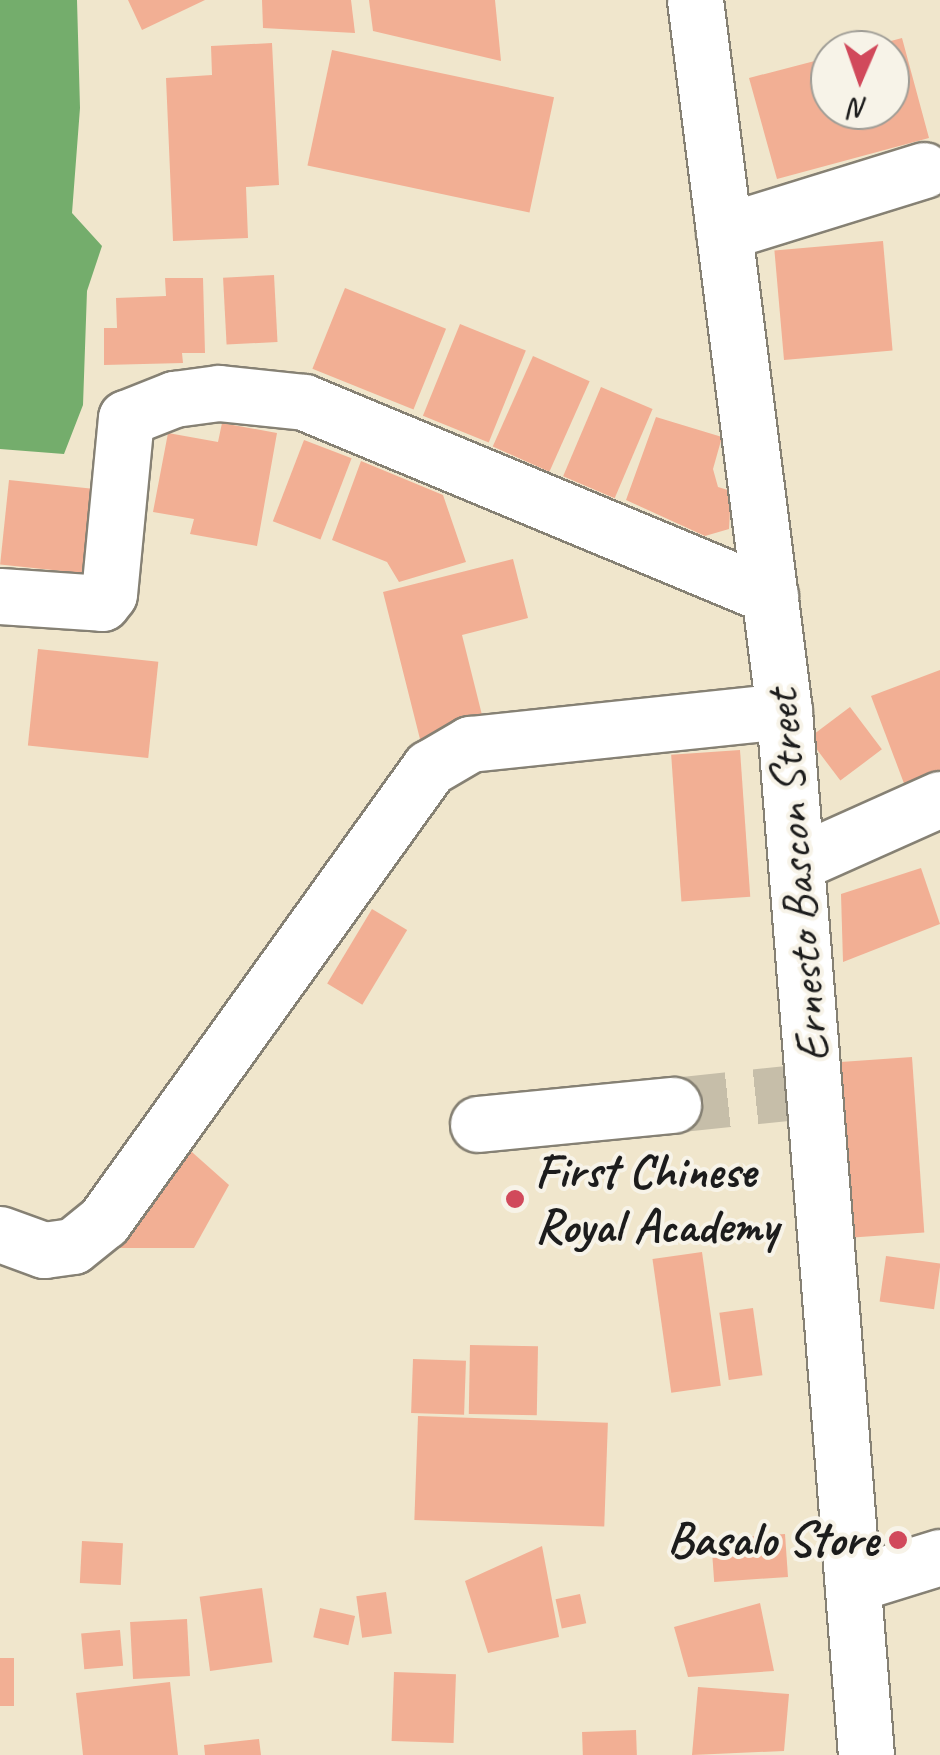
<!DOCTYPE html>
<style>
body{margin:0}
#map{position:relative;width:940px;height:1755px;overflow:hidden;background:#f0e6cc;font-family:Caveat,sans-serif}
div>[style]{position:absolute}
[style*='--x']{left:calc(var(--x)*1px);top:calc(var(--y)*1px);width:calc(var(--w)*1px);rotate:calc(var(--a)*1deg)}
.forest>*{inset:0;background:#74ad6c}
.building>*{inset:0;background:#f2af94;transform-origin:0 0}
.minor-tunnel>*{height:55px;margin-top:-27.5px;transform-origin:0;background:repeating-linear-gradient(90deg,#c6bea9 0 55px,transparent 0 83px)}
.roads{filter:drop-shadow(2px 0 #868174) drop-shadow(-2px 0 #868174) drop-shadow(0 2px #868174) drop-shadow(0 -2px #868174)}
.minor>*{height:55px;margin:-27.5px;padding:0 27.5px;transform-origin:27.5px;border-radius:27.5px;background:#fff}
.dots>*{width:28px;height:28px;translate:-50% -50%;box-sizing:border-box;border:5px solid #f7f3e8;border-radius:50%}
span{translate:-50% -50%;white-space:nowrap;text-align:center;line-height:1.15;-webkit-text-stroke:8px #f7f3e8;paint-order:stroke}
.street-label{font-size:48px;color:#1c1c1c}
.poi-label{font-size:48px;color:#1c1c1c;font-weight:700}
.left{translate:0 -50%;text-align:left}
.right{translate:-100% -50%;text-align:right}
.north{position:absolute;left:810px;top:30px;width:100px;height:100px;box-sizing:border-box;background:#f7f3e8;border:2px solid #9f9d96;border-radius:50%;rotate:182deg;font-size:28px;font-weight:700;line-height:40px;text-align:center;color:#1c1c1c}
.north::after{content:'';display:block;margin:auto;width:35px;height:45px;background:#d1495b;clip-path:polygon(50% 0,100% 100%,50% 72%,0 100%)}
</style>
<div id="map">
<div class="forest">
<div style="clip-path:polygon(0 0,77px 0,80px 108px,72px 213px,102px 246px,87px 291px,83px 405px,64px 454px,0 449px)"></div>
</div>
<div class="building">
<div style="clip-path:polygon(128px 0,205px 0,142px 30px)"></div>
<div style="clip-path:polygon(262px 0,351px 0,355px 33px,263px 28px)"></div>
<div style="clip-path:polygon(369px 0,495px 0,501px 61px,373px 31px)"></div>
<div style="clip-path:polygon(902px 38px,929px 138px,777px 179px,749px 78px,830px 57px,830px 110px,890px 110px,890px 50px,861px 49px)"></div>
<div style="clip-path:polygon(272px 43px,279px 185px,246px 187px,248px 238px,173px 241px,166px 78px,212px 75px,211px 46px)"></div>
<div style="left:332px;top:50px;width:227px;height:118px;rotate:12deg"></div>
<div style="left:883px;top:241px;width:110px;height:109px;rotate:85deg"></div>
<div style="left:274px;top:275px;width:67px;height:51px;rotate:87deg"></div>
<div style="clip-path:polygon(165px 278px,203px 278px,205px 353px,182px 353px,183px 363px,104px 365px,104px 328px,117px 328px,116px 298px,166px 296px)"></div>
<div style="left:345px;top:288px;width:109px;height:87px;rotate:22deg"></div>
<div style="left:460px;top:324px;width:71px;height:99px;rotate:22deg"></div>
<div style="left:533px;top:356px;width:62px;height:99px;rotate:24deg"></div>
<div style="left:601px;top:387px;width:56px;height:97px;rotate:23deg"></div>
<div style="clip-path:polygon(656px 417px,722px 437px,713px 469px,718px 487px,731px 491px,729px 529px,705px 536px,626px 500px)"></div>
<div style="clip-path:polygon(222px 423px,277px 433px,257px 546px,190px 534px,194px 519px,153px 512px,168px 433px,218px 442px)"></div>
<div style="left:304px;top:440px;width:51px;height:87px;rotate:21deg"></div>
<div style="clip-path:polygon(361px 461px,443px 495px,466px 562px,399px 582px,387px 562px,332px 540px)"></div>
<div style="left:9px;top:480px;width:96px;height:85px;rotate:6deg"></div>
<div style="clip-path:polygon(513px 559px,528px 618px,462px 635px,487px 735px,423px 751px,383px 592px)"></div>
<div style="left:38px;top:649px;width:121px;height:97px;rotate:6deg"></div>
<div style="clip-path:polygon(940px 670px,940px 782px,908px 794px,871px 696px)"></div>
<div style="left:850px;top:707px;width:53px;height:52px;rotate:53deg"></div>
<div style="left:740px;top:750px;width:147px;height:69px;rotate:86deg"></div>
<div style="clip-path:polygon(921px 868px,940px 924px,843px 962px,841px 894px)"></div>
<div style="left:372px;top:909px;width:41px;height:87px;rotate:31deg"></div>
<div style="left:912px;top:1057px;width:176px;height:75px;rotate:86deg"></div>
<div style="clip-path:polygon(184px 1145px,229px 1185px,194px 1248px,110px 1248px)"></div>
<div style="left:702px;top:1252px;width:135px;height:50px;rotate:82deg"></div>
<div style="left:886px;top:1256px;width:55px;height:46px;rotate:8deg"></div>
<div style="left:753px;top:1308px;width:68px;height:34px;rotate:82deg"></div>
<div style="left:470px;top:1345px;width:68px;height:69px;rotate:1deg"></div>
<div style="left:413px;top:1359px;width:53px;height:54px;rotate:2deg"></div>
<div style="left:418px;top:1416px;width:190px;height:104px;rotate:2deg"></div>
<div style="left:785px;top:1534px;width:43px;height:74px;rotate:86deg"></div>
<div style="left:82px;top:1541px;width:41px;height:42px;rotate:3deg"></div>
<div style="clip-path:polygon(542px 1546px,559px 1637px,488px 1653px,465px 1581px)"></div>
<div style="left:262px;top:1588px;width:75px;height:63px;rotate:82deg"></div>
<div style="left:386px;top:1592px;width:42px;height:30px;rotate:82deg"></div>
<div style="left:580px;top:1594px;width:30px;height:25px;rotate:78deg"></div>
<div style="clip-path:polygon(760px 1603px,774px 1671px,688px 1677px,674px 1627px)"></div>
<div style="left:320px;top:1608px;width:36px;height:30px;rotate:13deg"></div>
<div style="left:187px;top:1619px;width:57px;height:57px;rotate:87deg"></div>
<div style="left:120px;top:1630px;width:36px;height:39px;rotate:85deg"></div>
<div style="left:14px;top:1658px;width:48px;height:14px;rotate:90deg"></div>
<div style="left:394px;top:1672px;width:62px;height:69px;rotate:2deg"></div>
<div style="clip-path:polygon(170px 1682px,178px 1755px,83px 1755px,76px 1693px)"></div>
<div style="clip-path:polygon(698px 1687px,789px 1694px,784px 1751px,692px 1755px)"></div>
<div style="left:636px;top:1730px;width:25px;height:54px;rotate:88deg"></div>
<div style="clip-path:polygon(259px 1739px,261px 1755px,205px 1755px,204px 1745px)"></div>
</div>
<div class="minor-tunnel">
<div style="--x:673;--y:1105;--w:143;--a:-6"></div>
</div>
<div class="roads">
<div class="minor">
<div style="--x:695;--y:0;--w:717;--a:82.87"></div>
<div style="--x:784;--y:711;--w:1047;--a:85.51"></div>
<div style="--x:724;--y:232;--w:209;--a:-17.2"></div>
<div style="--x:0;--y:596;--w:102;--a:3.9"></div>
<div style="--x:102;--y:603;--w:11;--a:-52"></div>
<div style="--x:109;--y:594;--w:177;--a:-84.5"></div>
<div style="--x:126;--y:418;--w:52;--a:-21.6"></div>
<div style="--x:174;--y:399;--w:45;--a:-7.6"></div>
<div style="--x:219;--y:393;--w:85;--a:6"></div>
<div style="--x:304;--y:402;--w:505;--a:22.6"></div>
<div style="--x:799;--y:862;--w:154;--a:-24.1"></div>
<div style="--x:478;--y:1124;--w:196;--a:-5.6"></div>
<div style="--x:0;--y:1234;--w:47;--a:20"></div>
<div style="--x:44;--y:1250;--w:29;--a:-8"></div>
<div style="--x:73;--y:1246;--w:40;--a:-39"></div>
<div style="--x:104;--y:1221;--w:558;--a:-54.34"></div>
<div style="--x:429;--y:768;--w:48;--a:-30.3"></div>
<div style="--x:470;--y:744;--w:316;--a:-6"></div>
<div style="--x:853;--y:1584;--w:91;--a:-17.2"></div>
</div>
</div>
<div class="dots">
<div style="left:515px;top:1199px;background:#d1495b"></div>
<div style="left:898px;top:1540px;background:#d1495b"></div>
</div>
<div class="street-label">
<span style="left:797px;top:876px;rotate:-95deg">Ernesto Bascon Street</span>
</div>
<div class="poi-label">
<span class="left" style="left:535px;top:1199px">First Chinese<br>Royal Academy</span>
<span class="right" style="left:878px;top:1540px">Basalo Store</span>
</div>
<div class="north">N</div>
</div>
